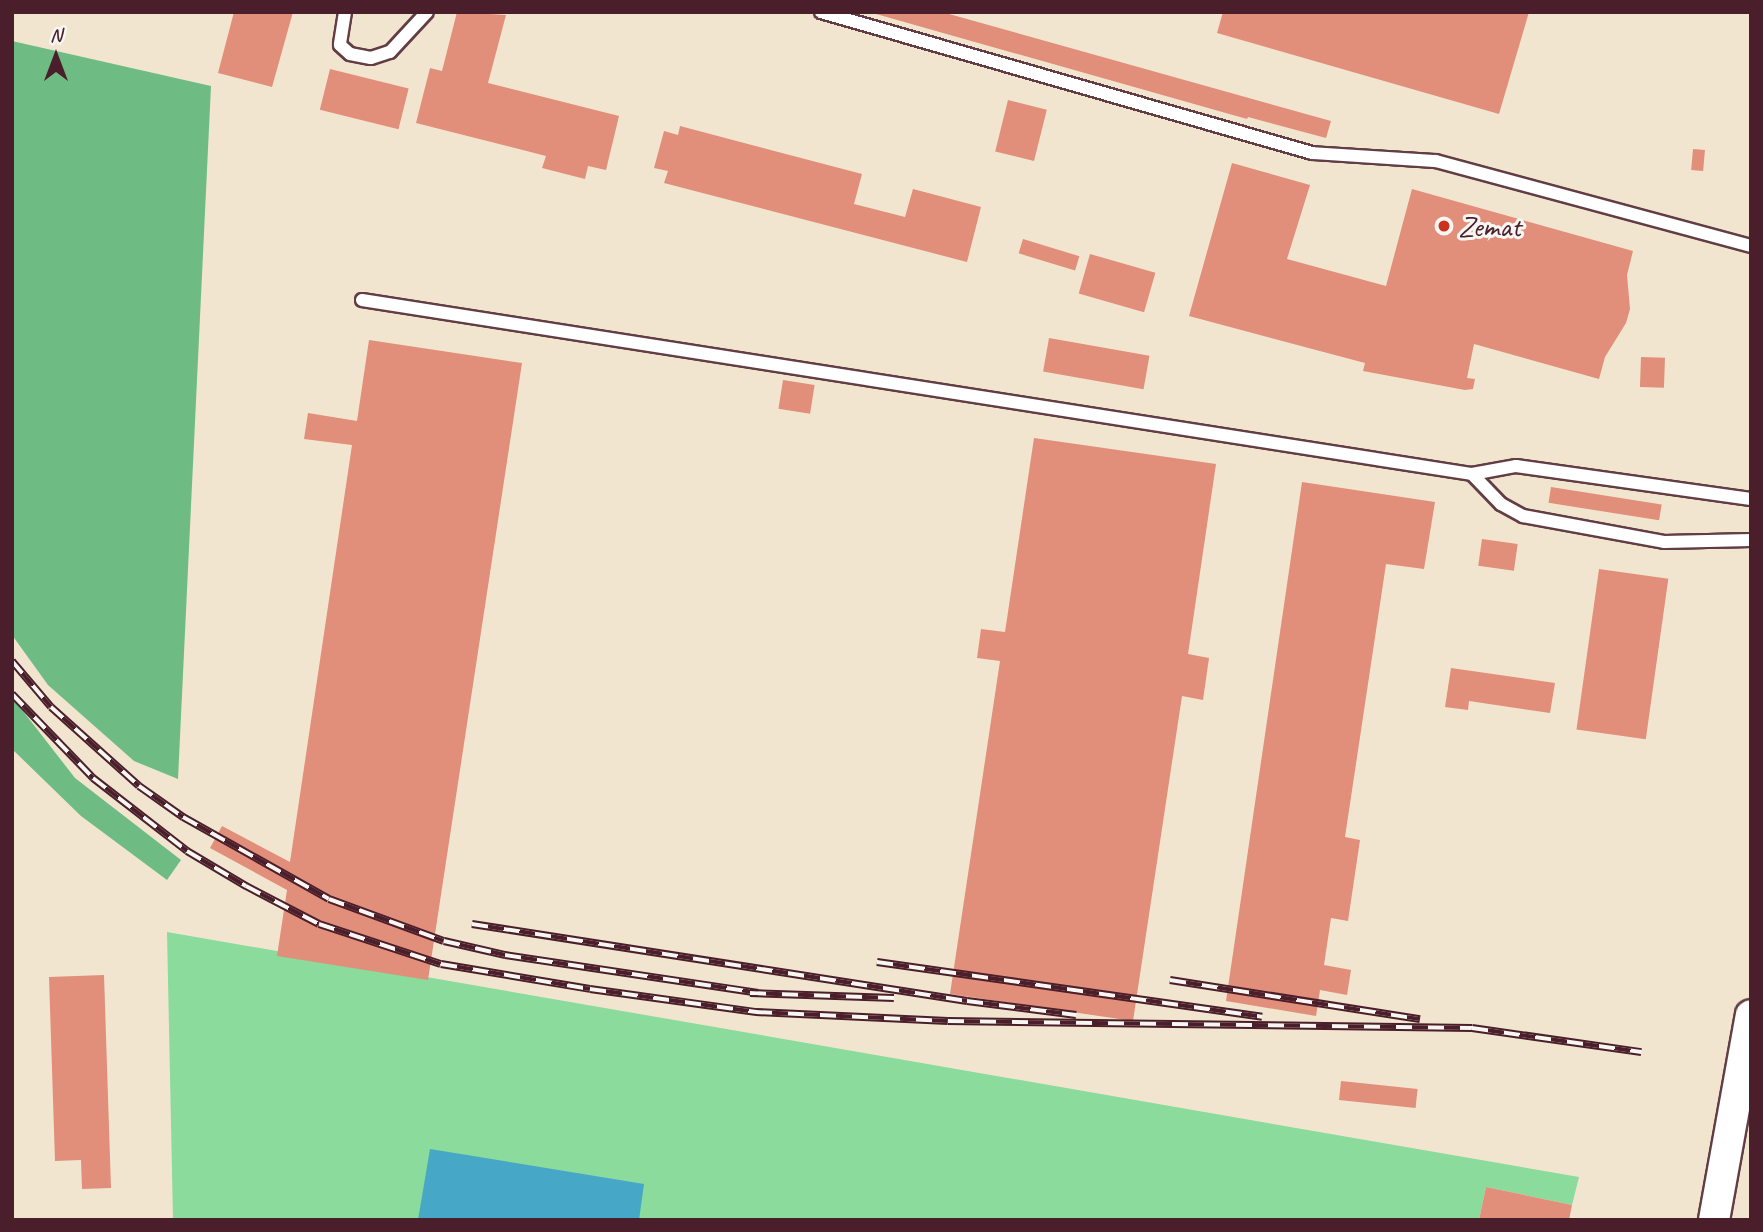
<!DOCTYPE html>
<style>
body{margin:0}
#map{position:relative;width:1763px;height:1232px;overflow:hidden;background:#f2e5cf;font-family:Caveat,sans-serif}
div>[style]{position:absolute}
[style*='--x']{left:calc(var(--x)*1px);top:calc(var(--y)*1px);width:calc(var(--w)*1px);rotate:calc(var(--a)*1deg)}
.green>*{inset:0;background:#8adb9c}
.forest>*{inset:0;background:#6fbb84}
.water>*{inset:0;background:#47a7c6}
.building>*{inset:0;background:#e18e7a;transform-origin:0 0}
.roads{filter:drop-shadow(2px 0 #633d44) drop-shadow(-2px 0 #633d44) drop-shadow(0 2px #633d44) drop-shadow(0 -2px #633d44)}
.service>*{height:12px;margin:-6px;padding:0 6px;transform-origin:6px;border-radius:6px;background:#fff}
.tertiary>*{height:30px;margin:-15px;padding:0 15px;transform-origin:15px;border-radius:15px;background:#fff}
.rail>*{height:8px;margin-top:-4px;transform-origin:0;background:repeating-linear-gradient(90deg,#f6f6f2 0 16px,#4a1f2b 0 32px);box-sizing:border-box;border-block:2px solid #4a1f2b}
.dots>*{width:19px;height:19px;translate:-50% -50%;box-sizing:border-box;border:4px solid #f6f6f2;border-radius:50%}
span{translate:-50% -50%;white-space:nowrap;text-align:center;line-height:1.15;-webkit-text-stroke:6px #f6f6f2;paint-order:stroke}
.poi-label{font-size:30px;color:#4a1f2b}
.left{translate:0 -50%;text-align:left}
.frame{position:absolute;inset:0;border:14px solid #4a1f2b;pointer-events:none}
.north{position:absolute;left:21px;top:21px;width:70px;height:70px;-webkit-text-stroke:5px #f6f6f2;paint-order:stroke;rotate:0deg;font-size:19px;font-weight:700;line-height:28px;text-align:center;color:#4a1f2b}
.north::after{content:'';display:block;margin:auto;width:24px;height:32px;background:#4a1f2b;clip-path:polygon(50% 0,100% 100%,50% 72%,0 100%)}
</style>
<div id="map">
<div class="green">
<div style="clip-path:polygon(167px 932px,1579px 1177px,1572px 1205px,1486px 1187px,1479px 1220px,173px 1220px)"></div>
</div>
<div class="forest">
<div style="clip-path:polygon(12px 41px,211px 86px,178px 779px,134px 761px,48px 685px,12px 635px)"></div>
<div style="clip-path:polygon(12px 697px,75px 778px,181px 860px,167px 880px,81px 816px,12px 749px)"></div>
</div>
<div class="water">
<div style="clip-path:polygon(430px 1149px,644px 1184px,639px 1220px,418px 1220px)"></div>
</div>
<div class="building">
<div style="clip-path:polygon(234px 12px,293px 12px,272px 87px,218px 73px)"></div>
<div style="clip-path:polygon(457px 12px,506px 15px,488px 83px,619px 116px,606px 170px,588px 166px,585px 179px,542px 168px,546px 156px,416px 123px,430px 68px,442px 71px)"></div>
<div style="clip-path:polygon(869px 12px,942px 12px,1331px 121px,1326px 138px,1248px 117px,1247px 119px)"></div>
<div style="clip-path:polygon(1223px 12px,1529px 12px,1499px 114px,1217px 33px)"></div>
<div style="left:330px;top:69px;width:81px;height:42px;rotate:14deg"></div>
<div style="left:1008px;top:100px;width:40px;height:53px;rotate:14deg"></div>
<div style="clip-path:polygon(680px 126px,862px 174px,854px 204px,905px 217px,913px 189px,981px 207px,967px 262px,664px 183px,668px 171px,654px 168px,664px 131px,678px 135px)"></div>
<div style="left:1693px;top:149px;width:12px;height:21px;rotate:5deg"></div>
<div style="clip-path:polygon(1232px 163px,1310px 185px,1287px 259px,1386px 286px,1412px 189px,1633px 251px,1627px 275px,1630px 309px,1626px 323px,1605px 357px,1599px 379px,1474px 344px,1467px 378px,1475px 379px,1473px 389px,1465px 390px,1363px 371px,1365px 363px,1189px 316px)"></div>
<div style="left:1023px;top:239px;width:59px;height:15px;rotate:17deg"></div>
<div style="left:1090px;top:254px;width:68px;height:41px;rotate:16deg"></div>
<div style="left:1049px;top:338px;width:102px;height:34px;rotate:10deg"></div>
<div style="clip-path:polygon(369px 340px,522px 363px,428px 980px,277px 956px,287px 890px,210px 848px,222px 826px,290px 862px,352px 445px,304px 439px,308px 413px,357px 421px)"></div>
<div style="left:1641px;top:357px;width:24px;height:30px;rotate:2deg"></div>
<div style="left:783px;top:380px;width:32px;height:29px;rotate:9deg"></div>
<div style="clip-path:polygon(1034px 438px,1216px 464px,1188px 654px,1209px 658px,1203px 700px,1182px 696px,1133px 1021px,950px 994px,1000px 661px,977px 658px,981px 629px,1005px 632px)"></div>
<div style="clip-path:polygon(1302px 482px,1435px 502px,1424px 569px,1386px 564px,1345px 837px,1360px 840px,1348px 921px,1331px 918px,1324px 965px,1351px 970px,1347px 995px,1320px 990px,1316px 1016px,1226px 1001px)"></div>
<div style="left:1551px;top:487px;width:112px;height:16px;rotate:9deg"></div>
<div style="left:1482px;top:539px;width:36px;height:27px;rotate:8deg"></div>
<div style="left:1599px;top:569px;width:70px;height:162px;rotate:8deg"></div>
<div style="clip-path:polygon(1451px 668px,1555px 683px,1550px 713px,1469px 701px,1468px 710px,1445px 707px)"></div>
<div style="clip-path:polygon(104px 975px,111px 1188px,82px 1189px,81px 1160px,55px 1161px,49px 977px)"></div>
<div style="left:1341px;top:1081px;width:77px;height:19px;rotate:6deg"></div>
<div style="clip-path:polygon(1486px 1187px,1572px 1205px,1569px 1220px,1479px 1220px)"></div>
</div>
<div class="roads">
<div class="service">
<div style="--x:345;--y:12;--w:33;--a:99"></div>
<div style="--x:340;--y:45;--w:13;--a:42"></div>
<div style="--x:350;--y:54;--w:21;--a:11"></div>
<div style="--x:371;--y:58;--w:20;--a:-18"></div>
<div style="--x:390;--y:52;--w:54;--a:-47.2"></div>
<div style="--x:821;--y:12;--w:511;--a:16.02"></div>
<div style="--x:1312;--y:153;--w:124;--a:3.7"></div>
<div style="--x:1436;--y:161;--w:326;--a:15.1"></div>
<div style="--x:362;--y:300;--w:1124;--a:8.91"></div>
<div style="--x:1472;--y:474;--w:45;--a:-10.3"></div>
<div style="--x:1516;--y:466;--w:237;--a:8"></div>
<div style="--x:1472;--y:474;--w:42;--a:46"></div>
<div style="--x:1501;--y:504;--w:25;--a:29"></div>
<div style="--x:1523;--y:516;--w:143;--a:10.4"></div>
<div style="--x:1664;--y:542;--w:87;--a:-1.3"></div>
</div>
<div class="tertiary">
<div style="--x:1714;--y:1220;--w:208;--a:-79.8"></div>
</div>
</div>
<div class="rail">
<div style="--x:12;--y:661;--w:60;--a:49.7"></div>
<div style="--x:51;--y:707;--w:118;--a:41.9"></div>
<div style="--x:139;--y:786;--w:54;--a:35.2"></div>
<div style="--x:183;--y:817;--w:167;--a:29.3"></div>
<div style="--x:329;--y:899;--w:122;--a:20.1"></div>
<div style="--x:444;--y:941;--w:63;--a:12.9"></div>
<div style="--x:505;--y:955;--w:256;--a:8.5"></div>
<div style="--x:12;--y:694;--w:117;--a:46"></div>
<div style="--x:93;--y:778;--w:119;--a:37.8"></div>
<div style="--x:187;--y:851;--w:69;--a:30.7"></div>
<div style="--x:246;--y:886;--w:82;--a:27.5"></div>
<div style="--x:319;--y:924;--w:128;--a:18.2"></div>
<div style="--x:441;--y:964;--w:151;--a:9.5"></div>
<div style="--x:590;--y:989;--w:168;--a:7.9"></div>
<div style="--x:756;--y:1012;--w:192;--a:2.7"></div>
<div style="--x:948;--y:1021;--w:524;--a:0.77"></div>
<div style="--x:1472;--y:1028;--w:171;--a:8.1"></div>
<div style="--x:472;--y:924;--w:501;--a:8.84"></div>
<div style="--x:967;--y:1001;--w:110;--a:7.3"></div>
<div style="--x:877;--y:962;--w:389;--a:8.1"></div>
<div style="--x:1170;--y:980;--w:253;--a:8.9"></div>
<div style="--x:750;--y:993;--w:144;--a:2"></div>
</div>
<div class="dots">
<div style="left:1444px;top:226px;background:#c8321e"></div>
</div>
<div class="poi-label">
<span class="left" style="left:1458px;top:226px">Zemat</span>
</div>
<div class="frame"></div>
<div class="north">N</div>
</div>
